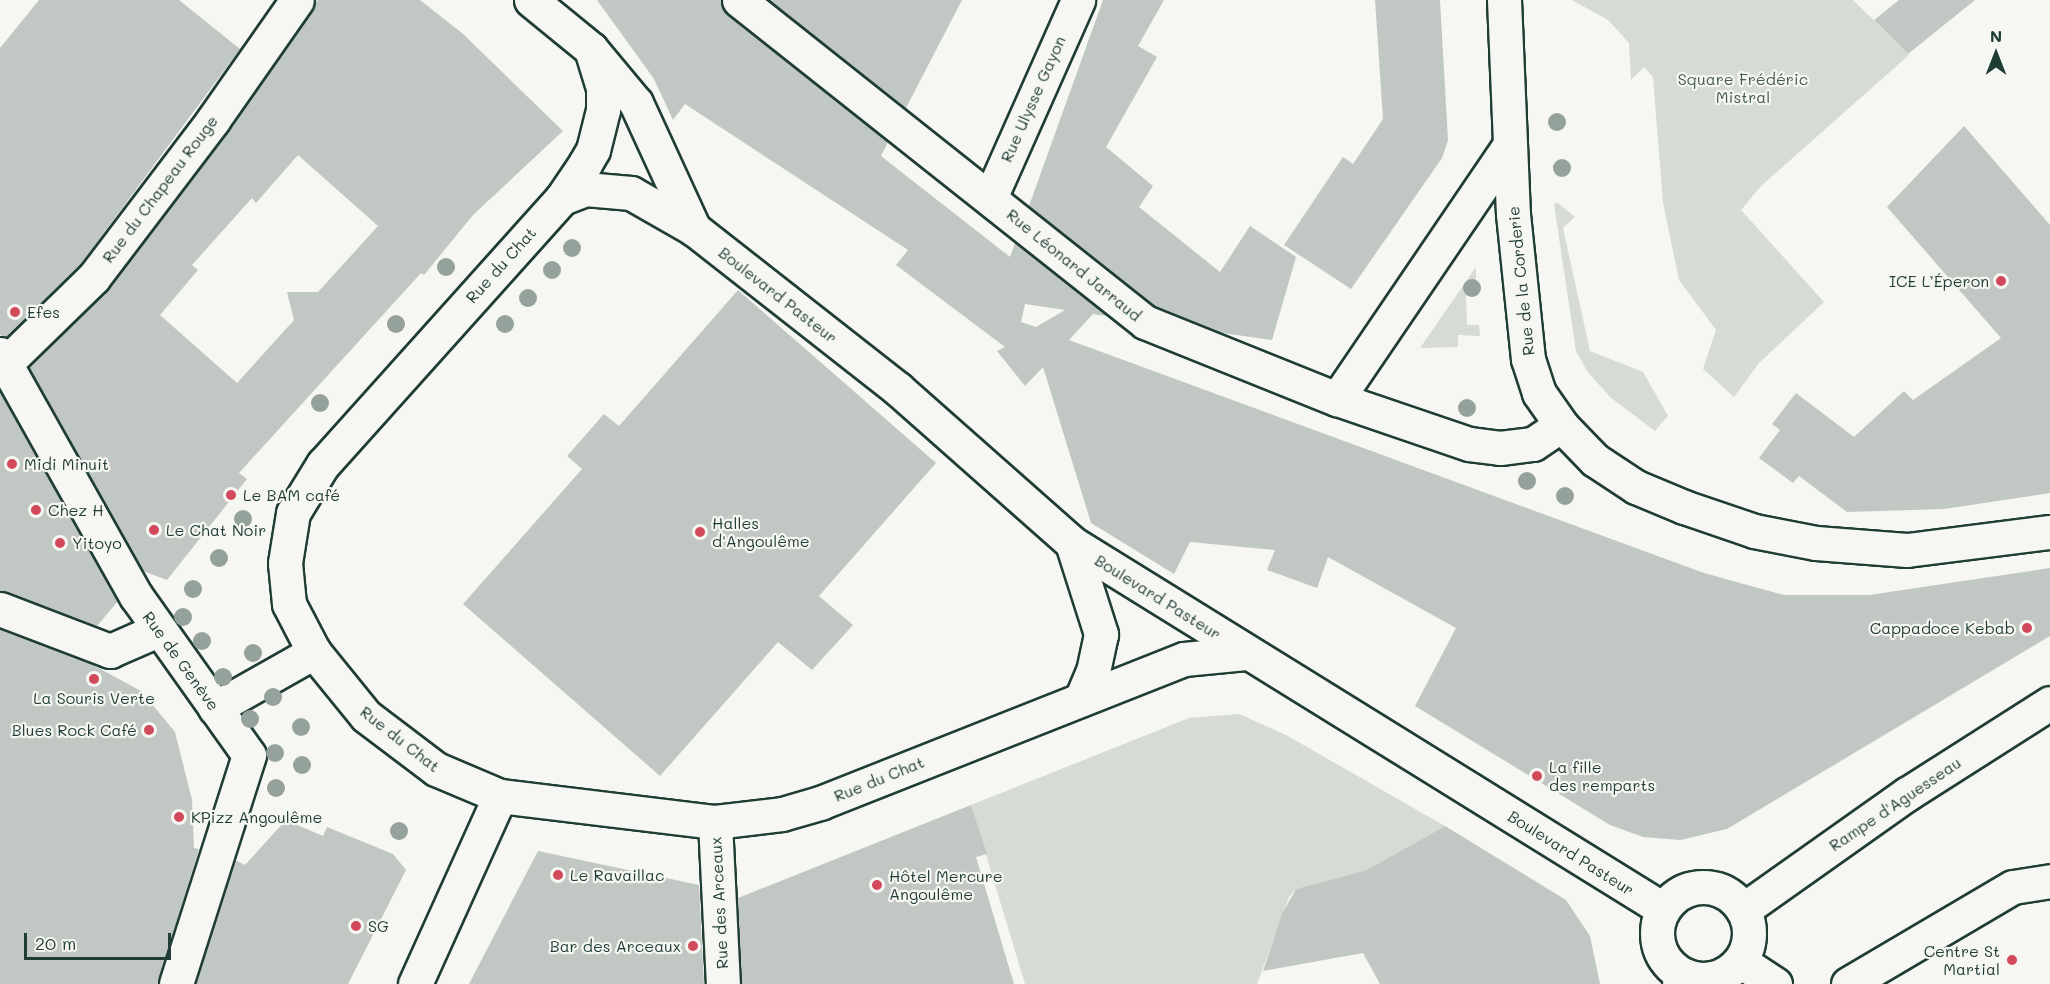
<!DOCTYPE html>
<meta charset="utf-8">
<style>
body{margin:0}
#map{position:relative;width:2050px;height:984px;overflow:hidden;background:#f6f6f2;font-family:Mali,sans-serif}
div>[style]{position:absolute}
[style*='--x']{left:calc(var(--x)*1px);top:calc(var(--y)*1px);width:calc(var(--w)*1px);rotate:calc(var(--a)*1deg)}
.green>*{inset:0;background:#d6dbd6}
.building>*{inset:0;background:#c1c8c3}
.roads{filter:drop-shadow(2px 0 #1f3d34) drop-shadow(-2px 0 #1f3d34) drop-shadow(0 2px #1f3d34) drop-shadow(0 -2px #1f3d34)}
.street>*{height:33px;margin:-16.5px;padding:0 16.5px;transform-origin:16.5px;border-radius:16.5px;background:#f6f6f2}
.secondary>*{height:33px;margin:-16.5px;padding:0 16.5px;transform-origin:16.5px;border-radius:16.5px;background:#f6f6f2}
.secondary>.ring{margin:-16.5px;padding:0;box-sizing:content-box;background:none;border:33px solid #f6f6f2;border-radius:50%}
.trees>*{width:18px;height:18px;margin:-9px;border-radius:50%;background:#94a29b}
.dots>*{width:16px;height:16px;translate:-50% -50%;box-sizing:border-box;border:3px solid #f6f6f2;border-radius:50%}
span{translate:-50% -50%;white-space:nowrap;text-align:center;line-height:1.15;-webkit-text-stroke:4.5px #f6f6f2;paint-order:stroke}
.park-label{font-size:16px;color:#445d54}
.street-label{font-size:16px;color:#1f3d34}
.poi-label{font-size:16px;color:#1f3d34}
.right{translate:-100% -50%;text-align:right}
.left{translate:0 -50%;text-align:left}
.north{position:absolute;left:1966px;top:24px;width:60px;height:60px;-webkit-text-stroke:4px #f6f6f2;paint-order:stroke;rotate:0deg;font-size:16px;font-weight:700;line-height:24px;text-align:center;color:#1f3d34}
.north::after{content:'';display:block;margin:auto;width:21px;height:27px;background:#1f3d34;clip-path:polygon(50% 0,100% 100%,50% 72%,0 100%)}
.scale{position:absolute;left:24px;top:933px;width:147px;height:27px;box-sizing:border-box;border:3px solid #1f3d34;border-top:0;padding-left:8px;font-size:18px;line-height:21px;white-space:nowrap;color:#1f3d34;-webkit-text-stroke:4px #f6f6f2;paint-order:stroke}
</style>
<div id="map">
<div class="green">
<div style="clip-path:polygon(1572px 0,1853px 0,1909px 55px,1761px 186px,1741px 210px,1824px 302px,1759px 363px,1734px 397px,1703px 369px,1716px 330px,1679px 280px,1663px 203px,1653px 77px,1644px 67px,1631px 80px,1629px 43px,1608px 20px)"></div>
<div style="clip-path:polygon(1558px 203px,1575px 217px,1563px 228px,1590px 351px,1643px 372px,1668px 416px,1655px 431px,1610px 397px,1587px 371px,1576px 351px,1554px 204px)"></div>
<div style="clip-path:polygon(1476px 267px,1476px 294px,1466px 295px,1467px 325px,1479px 325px,1480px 336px,1458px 335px,1458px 347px,1420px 348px)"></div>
<div style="clip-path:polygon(1239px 714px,1286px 735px,1445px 826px,1368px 870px,1296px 889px,1289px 897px,1257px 984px,1025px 984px,971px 805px,1189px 718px)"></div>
</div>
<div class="building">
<div style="clip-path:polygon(39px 0,179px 0,240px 49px,80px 265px,6px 337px,0 335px,0 48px)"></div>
<div style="clip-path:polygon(evenodd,318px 0,420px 0,462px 33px,563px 131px,473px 215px,424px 275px,421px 273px,239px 473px,247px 479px,167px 580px,143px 571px,29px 367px,109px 288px,228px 131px,318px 0,298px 155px,378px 226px,318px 292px,287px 292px,294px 320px,237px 383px,160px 315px,198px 270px,192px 265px,252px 198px,256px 203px,298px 155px)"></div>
<div style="clip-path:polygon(evenodd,597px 0,721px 0,727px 15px,888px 142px,881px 156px,1010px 257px,1015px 243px,1107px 316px,1093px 314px,1069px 340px,1704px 573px,1784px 595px,1869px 595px,2050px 568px,2050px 636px,1727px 829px,1680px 840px,1643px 837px,1610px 825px,1415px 706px,1456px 628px,1328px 557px,1317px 588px,1267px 570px,1275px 550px,1190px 542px,1174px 574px,1091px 523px,1043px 367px,1025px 386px,997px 351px,1005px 347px,896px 265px,908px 250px,685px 104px,673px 120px,654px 79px,597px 0,1025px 304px,1065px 310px,1036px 327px,1021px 322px,1025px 304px)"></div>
<div style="clip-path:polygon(769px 0,962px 0,906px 108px)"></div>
<div style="clip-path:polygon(1103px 0,1164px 0,1138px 46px,1157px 57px,1106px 147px,1153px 186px,1139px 207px,1220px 272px,1250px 226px,1296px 257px,1272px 340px,1222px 333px,1155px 306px,1029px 206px)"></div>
<div style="clip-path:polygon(1375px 0,1440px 0,1448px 140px,1442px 158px,1351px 289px,1284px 245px,1343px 157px,1353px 164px,1383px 119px)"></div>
<div style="clip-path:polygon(1899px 0,1975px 0,1908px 54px,1874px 20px)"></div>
<div style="clip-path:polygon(1964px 126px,2050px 225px,2050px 493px,1944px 509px,1847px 512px,1799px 476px,1793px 483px,1759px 458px,1780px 430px,1772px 424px,1796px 393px,1854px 437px,1904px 391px,1913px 400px,2001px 338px,1887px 207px)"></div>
<div style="clip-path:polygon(738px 290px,936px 463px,819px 596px,853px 625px,812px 670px,778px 642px,660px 776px,463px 604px,582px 469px,567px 456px,604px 414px,619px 426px)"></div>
<div style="clip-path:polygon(0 392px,118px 601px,97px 626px,0 591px)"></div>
<div style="clip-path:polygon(0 629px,91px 664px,141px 691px,175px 732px,192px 800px,194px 848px,199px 849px,158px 984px,0 984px)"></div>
<div style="clip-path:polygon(971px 805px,987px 854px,976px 857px,1014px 984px,742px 984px,738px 898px)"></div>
<div style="clip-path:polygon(286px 820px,323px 836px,327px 827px,393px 854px,406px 870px,348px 984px,196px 984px,235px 860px,245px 865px)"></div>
<div style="clip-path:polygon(1445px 826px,1566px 900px,1590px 936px,1600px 984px,1380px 984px,1363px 953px,1263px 971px,1282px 914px,1296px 889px,1367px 870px)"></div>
<div style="clip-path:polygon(538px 851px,699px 885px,704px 984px,469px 984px)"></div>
</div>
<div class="roads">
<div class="street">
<div style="--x:739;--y:0;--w:518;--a:38.42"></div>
<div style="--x:1145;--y:322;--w:207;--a:21.9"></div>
<div style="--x:1337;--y:399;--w:139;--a:18.8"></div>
<div style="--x:1469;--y:444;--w:31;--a:7"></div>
<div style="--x:1500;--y:448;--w:33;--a:-7"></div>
<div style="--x:1533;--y:444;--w:34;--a:-34"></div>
<div style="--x:990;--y:198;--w:217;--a:-66"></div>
<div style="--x:0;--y:354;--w:278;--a:60.7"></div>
<div style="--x:136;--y:596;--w:195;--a:54.6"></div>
<div style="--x:249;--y:755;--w:240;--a:107.7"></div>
<div style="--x:5;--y:364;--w:124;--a:-44.3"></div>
<div style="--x:94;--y:277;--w:197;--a:-52.8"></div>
<div style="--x:213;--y:120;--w:146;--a:-55"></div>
<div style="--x:1337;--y:399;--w:306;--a:-55.8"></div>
<div style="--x:0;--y:609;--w:118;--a:20.9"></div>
<div style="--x:110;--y:651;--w:52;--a:-23.6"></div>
<div style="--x:215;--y:708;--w:114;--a:-29.5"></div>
<div style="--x:715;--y:822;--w:162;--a:87.2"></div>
<div style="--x:1740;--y:961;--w:42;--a:33.3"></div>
<div style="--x:1679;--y:984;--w:11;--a:-49"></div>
<div style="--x:1848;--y:984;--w:191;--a:-30.5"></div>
<div style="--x:2013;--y:887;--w:37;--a:-9"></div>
</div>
<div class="secondary">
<div style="--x:531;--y:0;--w:77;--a:39.2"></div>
<div style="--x:591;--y:49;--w:70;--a:50.2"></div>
<div style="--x:636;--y:103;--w:139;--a:65.3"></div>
<div style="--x:1504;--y:0;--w:214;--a:87.6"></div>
<div style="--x:1513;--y:214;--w:146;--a:84.1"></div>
<div style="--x:1528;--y:359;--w:36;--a:72"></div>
<div style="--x:1539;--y:393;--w:39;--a:55"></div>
<div style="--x:1561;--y:425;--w:49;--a:45.8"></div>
<div style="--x:1595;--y:460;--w:49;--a:33.4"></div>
<div style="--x:1636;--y:487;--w:52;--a:22.6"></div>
<div style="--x:1684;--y:507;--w:74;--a:18.9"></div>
<div style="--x:1754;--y:531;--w:63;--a:11"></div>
<div style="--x:1816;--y:543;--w:91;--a:4.4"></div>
<div style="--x:1907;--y:550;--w:144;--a:-7.2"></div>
<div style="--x:591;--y:49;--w:41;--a:72.9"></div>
<div style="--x:603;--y:88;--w:22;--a:90"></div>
<div style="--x:603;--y:110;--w:41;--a:104"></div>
<div style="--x:593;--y:150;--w:16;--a:120"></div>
<div style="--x:585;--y:164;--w:41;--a:124.1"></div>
<div style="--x:562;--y:198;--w:358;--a:131.9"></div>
<div style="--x:323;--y:464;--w:57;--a:121.5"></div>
<div style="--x:293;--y:513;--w:51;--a:99.1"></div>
<div style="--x:285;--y:563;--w:41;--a:84.4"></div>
<div style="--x:289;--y:604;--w:54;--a:62.5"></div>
<div style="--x:314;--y:652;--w:82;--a:50.9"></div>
<div style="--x:366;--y:716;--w:88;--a:37.1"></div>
<div style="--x:436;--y:769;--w:69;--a:22.9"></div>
<div style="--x:500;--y:796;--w:217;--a:6.9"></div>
<div style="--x:715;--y:822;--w:67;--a:-6.8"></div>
<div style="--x:782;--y:814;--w:40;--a:-16"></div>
<div style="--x:820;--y:803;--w:391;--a:-21.6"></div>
<div style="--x:1184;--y:659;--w:62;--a:-5.5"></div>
<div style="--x:562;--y:198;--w:25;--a:-21"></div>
<div style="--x:585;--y:189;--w:46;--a:5"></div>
<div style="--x:631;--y:193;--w:73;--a:29.7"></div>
<div style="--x:694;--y:229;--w:259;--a:38.1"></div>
<div style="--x:898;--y:389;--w:232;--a:41.5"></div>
<div style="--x:1072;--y:543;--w:695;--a:31.77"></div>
<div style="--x:1072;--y:543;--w:96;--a:72.3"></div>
<div style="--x:1101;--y:634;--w:38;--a:102"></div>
<div style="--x:1093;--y:671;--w:30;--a:113"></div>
<div class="ring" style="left:1657px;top:887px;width:59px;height:59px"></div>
<div style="--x:1743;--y:910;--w:201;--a:-35.3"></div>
<div style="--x:1907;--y:794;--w:169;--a:-32.5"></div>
<div style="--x:415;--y:984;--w:206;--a:-65.7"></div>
</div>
</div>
<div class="trees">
<div style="left:1557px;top:122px"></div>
<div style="left:1562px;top:168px"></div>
<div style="left:572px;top:248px"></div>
<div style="left:446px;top:267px"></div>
<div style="left:552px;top:270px"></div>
<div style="left:1472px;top:288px"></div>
<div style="left:528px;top:298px"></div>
<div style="left:396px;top:324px"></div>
<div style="left:505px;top:324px"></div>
<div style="left:320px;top:403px"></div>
<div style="left:1467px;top:408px"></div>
<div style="left:1527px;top:481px"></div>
<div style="left:1565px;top:496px"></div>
<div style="left:243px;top:519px"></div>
<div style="left:219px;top:558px"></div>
<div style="left:193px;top:589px"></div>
<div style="left:183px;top:617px"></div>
<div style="left:202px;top:641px"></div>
<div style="left:253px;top:653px"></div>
<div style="left:223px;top:677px"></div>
<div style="left:273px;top:697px"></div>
<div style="left:250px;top:719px"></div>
<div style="left:301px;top:727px"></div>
<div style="left:275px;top:753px"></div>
<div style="left:302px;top:765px"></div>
<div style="left:276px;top:788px"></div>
<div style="left:399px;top:831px"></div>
</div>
<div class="dots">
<div style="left:2001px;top:281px;background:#d1495b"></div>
<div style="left:15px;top:312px;background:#d1495b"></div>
<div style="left:12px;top:464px;background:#d1495b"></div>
<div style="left:231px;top:495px;background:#d1495b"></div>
<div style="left:36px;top:510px;background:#d1495b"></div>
<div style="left:154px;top:530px;background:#d1495b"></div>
<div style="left:700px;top:532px;background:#d1495b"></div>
<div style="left:60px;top:543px;background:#d1495b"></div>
<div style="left:2027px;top:628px;background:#d1495b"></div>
<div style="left:94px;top:679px;background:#d1495b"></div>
<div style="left:149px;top:730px;background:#d1495b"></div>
<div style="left:1537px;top:776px;background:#d1495b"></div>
<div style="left:179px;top:817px;background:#d1495b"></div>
<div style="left:558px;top:875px;background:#d1495b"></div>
<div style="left:877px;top:885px;background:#d1495b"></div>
<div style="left:356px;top:926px;background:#d1495b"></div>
<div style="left:693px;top:946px;background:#d1495b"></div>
<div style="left:2012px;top:960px;background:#d1495b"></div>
</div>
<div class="park-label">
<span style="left:1743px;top:88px">Square Frédéric<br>Mistral</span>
</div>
<div class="street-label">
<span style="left:1033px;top:99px;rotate:-66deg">Rue Ulysse Gayon</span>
<span style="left:160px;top:189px;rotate:-53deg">Rue du Chapeau Rouge</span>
<span style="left:501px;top:265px;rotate:-48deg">Rue du Chat</span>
<span style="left:1074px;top:265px;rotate:39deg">Rue Léonard Jarraud</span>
<span style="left:1521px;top:281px;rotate:-96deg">Rue de la Corderie</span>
<span style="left:778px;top:295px;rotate:38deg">Boulevard Pasteur</span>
<span style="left:1158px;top:597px;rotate:32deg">Boulevard Pasteur</span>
<span style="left:181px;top:661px;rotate:54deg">Rue de Genève</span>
<span style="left:400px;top:739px;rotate:38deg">Rue du Chat</span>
<span style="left:879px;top:779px;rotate:-22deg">Rue du Chat</span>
<span style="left:1895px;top:804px;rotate:-34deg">Rampe d'Aguesseau</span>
<span style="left:1571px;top:853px;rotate:32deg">Boulevard Pasteur</span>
<span style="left:719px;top:903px;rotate:-93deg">Rue des Arceaux</span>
</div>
<div class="poi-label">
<span class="right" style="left:1989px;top:281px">ICE L’Éperon</span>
<span class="left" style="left:27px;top:312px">Efes</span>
<span class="left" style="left:24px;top:464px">Midi Minuit</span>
<span class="left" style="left:243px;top:495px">Le BAM café</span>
<span class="left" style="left:48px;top:510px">Chez H</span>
<span class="left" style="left:712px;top:532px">Halles<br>d'Angoulême</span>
<span class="left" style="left:166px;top:530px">Le Chat Noir</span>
<span class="left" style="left:72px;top:543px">Yitoyo</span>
<span class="right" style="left:2015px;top:628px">Cappadoce Kebab</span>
<span style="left:94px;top:698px">La Souris Verte</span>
<span class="right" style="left:137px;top:730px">Blues Rock Café</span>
<span class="left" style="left:1549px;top:776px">La fille<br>des remparts</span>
<span class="left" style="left:191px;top:817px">KPizz Angoulême</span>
<span class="left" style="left:570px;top:875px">Le Ravaillac</span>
<span class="left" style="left:889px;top:885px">Hôtel Mercure<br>Angoulême</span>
<span class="left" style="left:368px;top:926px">SG</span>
<span class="right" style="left:681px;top:946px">Bar des Arceaux</span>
<span class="right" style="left:2000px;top:960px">Centre St<br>Martial</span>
</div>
<div class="north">N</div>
<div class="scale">20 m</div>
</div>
